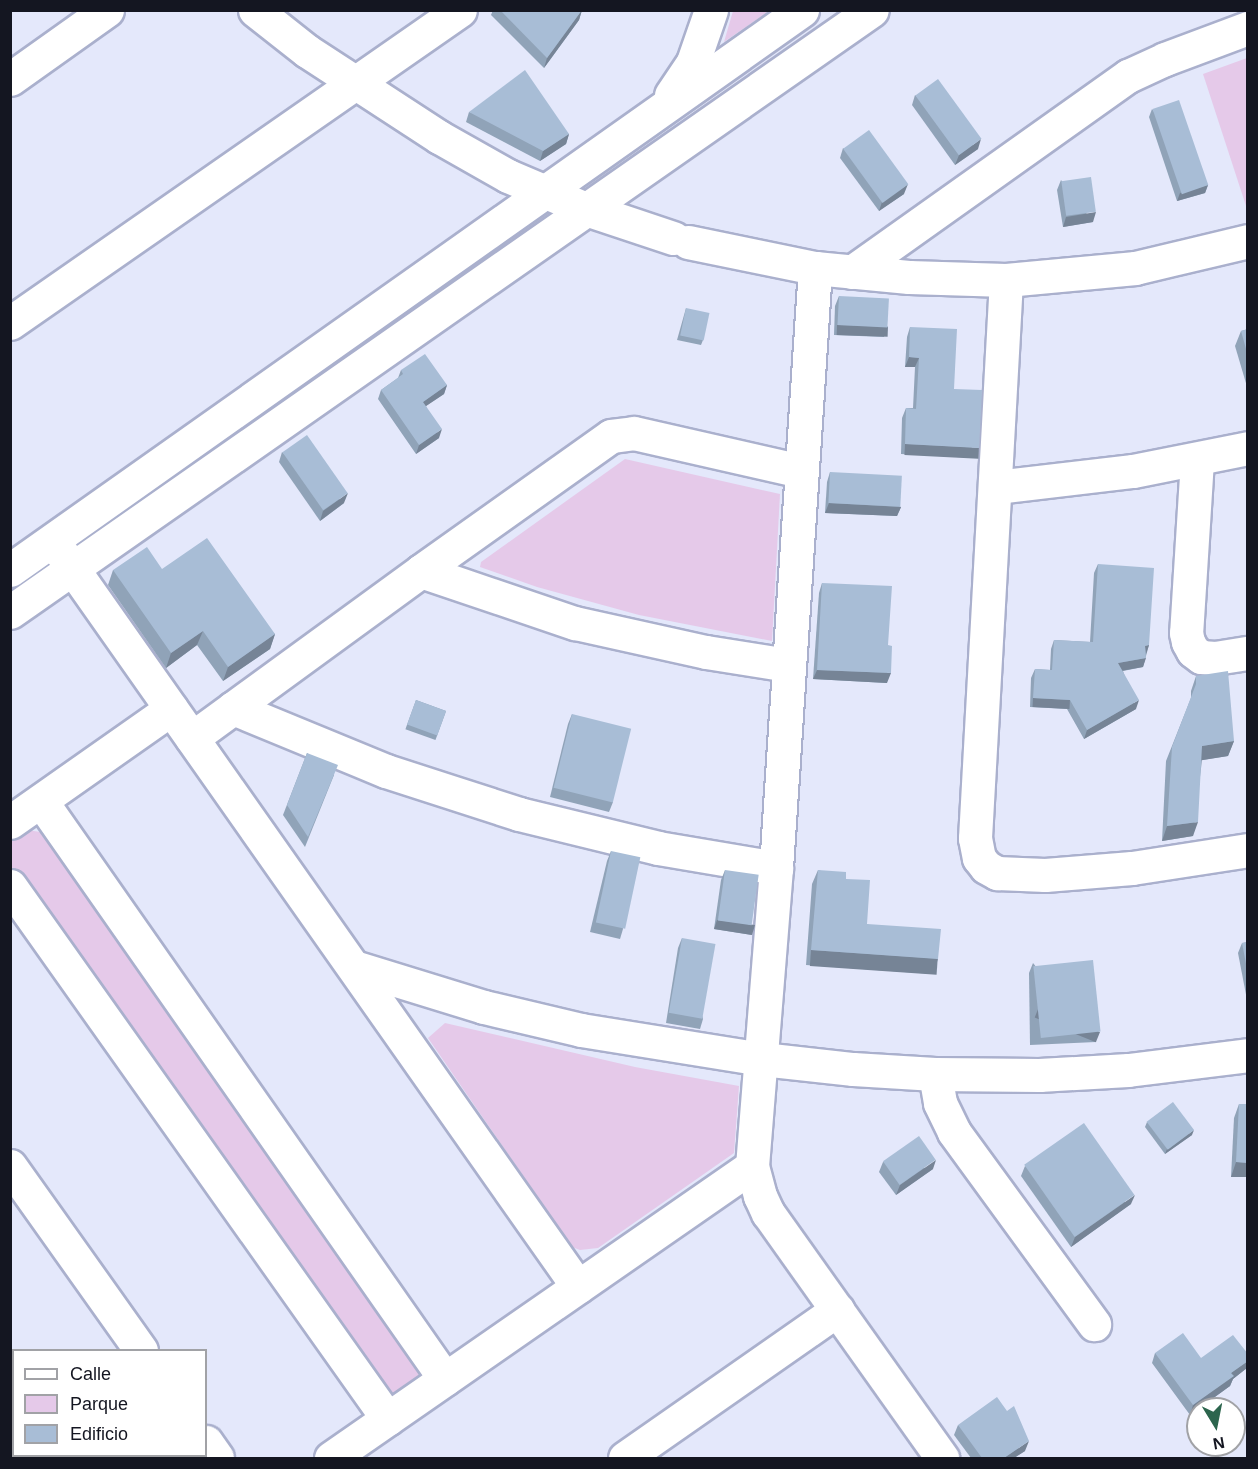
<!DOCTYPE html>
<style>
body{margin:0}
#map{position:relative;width:1258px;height:1469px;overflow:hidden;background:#e4e8fb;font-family:Arial,sans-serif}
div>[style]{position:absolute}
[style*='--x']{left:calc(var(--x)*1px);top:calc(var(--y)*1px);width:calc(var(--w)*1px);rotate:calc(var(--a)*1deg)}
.green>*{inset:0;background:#e5c9e9}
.roads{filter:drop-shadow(2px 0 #aab0cd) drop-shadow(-2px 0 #aab0cd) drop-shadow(0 2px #aab0cd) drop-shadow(0 -2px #aab0cd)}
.minor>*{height:33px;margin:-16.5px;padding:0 16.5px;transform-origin:16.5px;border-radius:16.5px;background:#fff}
.tertiary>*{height:33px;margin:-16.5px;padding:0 16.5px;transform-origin:16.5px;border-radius:16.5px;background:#fff}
.wall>*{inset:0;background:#90a3b8;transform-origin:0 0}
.shaded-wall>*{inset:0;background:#768496;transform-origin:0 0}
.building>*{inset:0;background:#a8bdd6;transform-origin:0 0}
span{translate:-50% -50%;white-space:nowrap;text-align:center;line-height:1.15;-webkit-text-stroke:4.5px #fff;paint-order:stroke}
.frame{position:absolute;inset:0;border:12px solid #141621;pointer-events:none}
.legend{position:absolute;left:12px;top:1349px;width:195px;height:108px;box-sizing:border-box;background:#fff;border:2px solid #a1a2a6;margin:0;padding:8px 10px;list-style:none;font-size:18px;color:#141621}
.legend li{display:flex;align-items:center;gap:12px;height:30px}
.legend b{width:30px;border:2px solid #a1a2a6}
.north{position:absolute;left:1186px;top:1397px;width:60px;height:60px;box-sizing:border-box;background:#fff;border:2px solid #a1a2a6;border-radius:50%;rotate:170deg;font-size:16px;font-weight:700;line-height:24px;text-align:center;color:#141621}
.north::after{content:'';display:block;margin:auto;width:21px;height:27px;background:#2c654d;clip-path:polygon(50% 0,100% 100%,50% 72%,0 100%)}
</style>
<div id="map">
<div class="green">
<div style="clip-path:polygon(733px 11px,733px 10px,769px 11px,724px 42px)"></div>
<div style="clip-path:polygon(1247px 58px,1247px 209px,1203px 74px)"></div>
<div style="clip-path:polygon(625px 459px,780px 494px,772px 641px,639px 615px,537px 587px,480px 567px,481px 562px)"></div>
<div style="clip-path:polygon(27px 830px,47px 833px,420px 1366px,417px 1385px,401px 1395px,383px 1391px,12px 871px,10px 841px)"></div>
<div style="clip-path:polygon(445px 1023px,635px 1067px,739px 1086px,734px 1153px,598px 1248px,580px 1250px,572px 1247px,428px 1038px)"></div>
</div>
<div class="roads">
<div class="minor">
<div style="--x:255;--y:10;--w:66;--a:38.3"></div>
<div style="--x:307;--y:51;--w:158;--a:33.1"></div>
<div style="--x:439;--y:137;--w:79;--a:29.5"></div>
<div style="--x:508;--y:176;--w:85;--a:22.9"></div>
<div style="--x:586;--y:209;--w:92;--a:18.4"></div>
<div style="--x:10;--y:79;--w:119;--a:-35.4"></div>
<div style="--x:688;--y:242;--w:130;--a:11.6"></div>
<div style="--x:815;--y:268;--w:94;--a:5.5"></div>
<div style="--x:909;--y:277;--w:97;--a:1.8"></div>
<div style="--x:1006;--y:280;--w:130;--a:-5.3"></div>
<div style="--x:1135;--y:268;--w:116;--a:-13.4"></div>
<div style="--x:815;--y:268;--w:601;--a:93.72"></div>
<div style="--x:776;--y:868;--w:299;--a:94.6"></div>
<div style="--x:752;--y:1166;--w:31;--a:75"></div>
<div style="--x:760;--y:1196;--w:19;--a:65"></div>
<div style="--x:768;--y:1213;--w:301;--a:54.6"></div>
<div style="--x:852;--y:272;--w:339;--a:-35.4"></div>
<div style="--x:1128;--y:76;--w:41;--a:-24.7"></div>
<div style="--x:1165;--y:59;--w:89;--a:-20.5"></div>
<div style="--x:1006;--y:280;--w:559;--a:93.18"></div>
<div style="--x:975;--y:838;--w:20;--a:79"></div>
<div style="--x:979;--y:858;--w:11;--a:52"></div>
<div style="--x:986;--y:867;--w:13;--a:29"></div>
<div style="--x:997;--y:873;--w:48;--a:2.4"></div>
<div style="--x:1045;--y:875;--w:87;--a:-4.6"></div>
<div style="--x:1132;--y:868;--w:117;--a:-8.8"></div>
<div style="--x:10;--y:323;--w:548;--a:-34.82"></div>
<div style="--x:1197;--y:460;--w:173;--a:93.6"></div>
<div style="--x:1186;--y:633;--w:9;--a:77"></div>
<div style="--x:1188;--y:642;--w:10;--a:61"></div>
<div style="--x:1193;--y:651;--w:10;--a:37"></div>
<div style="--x:1201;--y:657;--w:14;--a:4"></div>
<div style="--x:1215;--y:658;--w:33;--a:-9"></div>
<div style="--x:996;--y:487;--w:138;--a:-6.7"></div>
<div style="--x:1133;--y:471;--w:117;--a:-11.3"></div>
<div style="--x:56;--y:545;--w:907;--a:54.87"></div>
<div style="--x:421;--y:571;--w:163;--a:18.7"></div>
<div style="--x:575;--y:623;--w:134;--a:12.5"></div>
<div style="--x:706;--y:652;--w:83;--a:9"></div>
<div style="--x:233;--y:708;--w:165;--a:22.4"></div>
<div style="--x:386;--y:771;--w:140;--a:17.9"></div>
<div style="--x:519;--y:814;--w:143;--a:13.7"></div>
<div style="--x:658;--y:848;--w:120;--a:9.6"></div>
<div style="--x:192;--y:738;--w:283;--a:-36.1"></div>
<div style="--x:421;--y:571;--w:233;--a:-35.4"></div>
<div style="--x:611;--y:436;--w:23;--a:-7"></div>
<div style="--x:634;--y:433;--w:171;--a:12.8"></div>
<div style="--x:41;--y:801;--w:705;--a:55.05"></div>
<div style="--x:10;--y:822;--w:197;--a:-35.1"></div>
<div style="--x:10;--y:886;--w:653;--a:54.66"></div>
<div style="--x:354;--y:967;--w:136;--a:17.1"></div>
<div style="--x:484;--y:1007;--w:100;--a:13.3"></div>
<div style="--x:581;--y:1030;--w:183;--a:9.1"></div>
<div style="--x:762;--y:1059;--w:92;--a:6.3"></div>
<div style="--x:853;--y:1069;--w:82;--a:3.5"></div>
<div style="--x:935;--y:1074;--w:104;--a:0.6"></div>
<div style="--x:1039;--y:1075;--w:89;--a:-3.2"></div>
<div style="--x:1128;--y:1070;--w:121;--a:-7.1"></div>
<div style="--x:935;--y:1074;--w:29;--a:80"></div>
<div style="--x:940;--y:1103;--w:32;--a:64"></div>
<div style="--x:954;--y:1132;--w:238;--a:53.9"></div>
<div style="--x:331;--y:1458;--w:512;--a:-34.74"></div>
<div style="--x:625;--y:1458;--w:259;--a:-34.9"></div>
</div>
<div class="tertiary">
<div style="--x:671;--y:95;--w:40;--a:-56"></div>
<div style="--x:693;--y:62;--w:55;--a:-70.9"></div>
<div style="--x:10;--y:570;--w:970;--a:-35.26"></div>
<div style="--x:10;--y:612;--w:1051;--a:-34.93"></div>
<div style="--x:10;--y:1166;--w:226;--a:54.6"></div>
<div style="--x:206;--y:1442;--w:19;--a:55"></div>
</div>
</div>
<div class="wall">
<div style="clip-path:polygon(493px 10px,582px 10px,579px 20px,544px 68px,491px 15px)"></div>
<div style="clip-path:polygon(915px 95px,978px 149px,955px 165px,912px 105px)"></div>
<div style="clip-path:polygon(1152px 109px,1208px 185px,1205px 193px,1177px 201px,1149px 117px)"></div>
<div style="clip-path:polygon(469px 112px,569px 134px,566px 144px,540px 161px,466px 122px)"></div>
<div style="clip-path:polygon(843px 148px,904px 194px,879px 211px,840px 158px)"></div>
<div style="clip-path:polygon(1061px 180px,1093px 222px,1063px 227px,1057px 190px)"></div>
<div style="clip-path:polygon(839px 296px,888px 327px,884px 337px,834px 335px,835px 306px)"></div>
<div style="clip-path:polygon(686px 308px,703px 340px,701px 345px,677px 340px)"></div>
<div style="clip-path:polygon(910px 327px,954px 389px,975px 458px,901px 454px,902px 418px,906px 408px,913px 408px,915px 367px,905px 367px,907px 337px)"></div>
<div style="clip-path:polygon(1248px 329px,1248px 390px,1235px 346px,1241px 331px)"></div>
<div style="clip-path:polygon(401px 370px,447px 385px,444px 394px,426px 406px,439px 438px,416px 454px,378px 399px,381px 390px,398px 378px)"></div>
<div style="clip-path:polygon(282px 452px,344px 503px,320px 521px,279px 462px)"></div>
<div style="clip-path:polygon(830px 472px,901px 507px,897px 516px,825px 513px,827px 482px)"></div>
<div style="clip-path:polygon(1098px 564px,1149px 645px,1143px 667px,1123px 671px,1136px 709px,1084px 739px,1067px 709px,1030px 707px,1031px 678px,1035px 669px,1050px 670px,1051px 649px,1054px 640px,1090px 642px,1094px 573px)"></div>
<div style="clip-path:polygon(162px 569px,275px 634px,270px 649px,223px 681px,197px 645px,166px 668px,108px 585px,113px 570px)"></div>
<div style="clip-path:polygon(822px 583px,888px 645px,887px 683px,813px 679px,819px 593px)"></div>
<div style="clip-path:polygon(1196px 676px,1234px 741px,1228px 756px,1202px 760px,1193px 836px,1162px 841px,1166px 761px,1191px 698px,1191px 691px)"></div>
<div style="left:416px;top:700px;width:32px;height:31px;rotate:20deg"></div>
<div style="clip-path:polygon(572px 714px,613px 802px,609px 812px,550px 797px,568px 724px)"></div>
<div style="clip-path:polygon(307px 753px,334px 775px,305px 847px,283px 815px)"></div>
<div style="clip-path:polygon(611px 851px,623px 929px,620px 939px,590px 932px,607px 861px)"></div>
<div style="clip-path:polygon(725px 870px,752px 935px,714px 929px,721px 880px)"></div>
<div style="clip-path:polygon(818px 870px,846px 879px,867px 924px,938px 959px,933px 974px,806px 965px,812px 884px)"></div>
<div style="clip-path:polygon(682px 938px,703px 1019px,700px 1029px,666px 1023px,678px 948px)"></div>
<div style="clip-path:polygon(1248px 942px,1248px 1005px,1238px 953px,1242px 943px)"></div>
<div style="clip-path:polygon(1033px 963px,1096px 1042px,1030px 1045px,1029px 973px)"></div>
<div style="clip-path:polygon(1239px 1104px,1248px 1177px,1231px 1177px,1234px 1118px)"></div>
<div style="clip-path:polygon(1147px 1122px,1192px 1135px,1165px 1154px,1145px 1127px)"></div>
<div style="clip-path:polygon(883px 1162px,933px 1169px,896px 1195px,879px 1172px)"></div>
<div style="clip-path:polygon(1025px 1166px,1131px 1204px,1071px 1247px,1021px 1176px)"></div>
<div style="clip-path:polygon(1155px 1353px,1201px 1358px,1248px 1354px,1248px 1367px,1233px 1379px,1230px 1386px,1190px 1415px,1152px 1363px)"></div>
<div style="clip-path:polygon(958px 1425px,1025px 1451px,1014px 1458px,971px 1458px,954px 1435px)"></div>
</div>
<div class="shaded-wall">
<div style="clip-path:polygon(582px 10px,579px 20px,544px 68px,547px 58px)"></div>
<div style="clip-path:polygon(569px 134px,566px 144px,540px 161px,543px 151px)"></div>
<div style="clip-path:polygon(981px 139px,978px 149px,955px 165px,959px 155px)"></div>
<div style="clip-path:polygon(908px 184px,904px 194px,879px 211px,882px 202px)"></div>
<div style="clip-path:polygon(1208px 185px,1205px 193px,1177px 201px,1180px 193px)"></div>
<div style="clip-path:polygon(1096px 212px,1093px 222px,1063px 227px,1066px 217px)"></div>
<div style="left:837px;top:325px;width:51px;height:10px;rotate:2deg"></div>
<div style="clip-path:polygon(909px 357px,919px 358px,915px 367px,905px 367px)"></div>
<div style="clip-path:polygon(447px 385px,444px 394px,420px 410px,423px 402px)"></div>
<div style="clip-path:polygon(442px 429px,439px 438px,416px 454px,419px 445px)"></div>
<div style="left:905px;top:444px;width:74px;height:11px;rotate:3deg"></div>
<div style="clip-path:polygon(348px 493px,344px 503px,320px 521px,323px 511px)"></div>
<div style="clip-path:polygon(829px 503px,901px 507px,897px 516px,825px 513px)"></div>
<div style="clip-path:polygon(203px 631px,197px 645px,166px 668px,171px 653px)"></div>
<div style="clip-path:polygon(275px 634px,270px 649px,223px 681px,228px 667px)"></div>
<div style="clip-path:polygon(1149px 645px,1146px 654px,1145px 646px)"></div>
<div style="clip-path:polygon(1146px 658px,1143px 667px,1115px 672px,1118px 663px)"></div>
<div style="clip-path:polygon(817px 670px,891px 673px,887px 683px,813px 679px)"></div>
<div style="left:1033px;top:698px;width:37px;height:9px;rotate:3deg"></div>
<div style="clip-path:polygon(1139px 700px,1136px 709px,1084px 739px,1087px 730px)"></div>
<div style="clip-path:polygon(1234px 741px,1228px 756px,1197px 761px,1202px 746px)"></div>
<div style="clip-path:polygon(1198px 822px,1193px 836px,1162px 841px,1167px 826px)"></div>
<div style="clip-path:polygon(717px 920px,755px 925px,752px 935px,714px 929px)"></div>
<div style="left:811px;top:950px;width:127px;height:16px;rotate:4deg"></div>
<div style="left:1100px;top:1032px;width:11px;height:66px;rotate:112deg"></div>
<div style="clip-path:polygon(1194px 1130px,1192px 1135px,1165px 1154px,1167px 1149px)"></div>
<div style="clip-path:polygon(936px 1160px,933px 1169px,896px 1195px,900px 1185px)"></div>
<div style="clip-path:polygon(1236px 1162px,1248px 1163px,1248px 1177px,1231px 1177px)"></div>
<div style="clip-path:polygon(1135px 1195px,1131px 1204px,1071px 1247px,1075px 1237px)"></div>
<div style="clip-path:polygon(1248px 1361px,1247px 1368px,1233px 1379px,1230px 1386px,1190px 1415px,1193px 1405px,1231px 1373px)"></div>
<div style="clip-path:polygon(1029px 1441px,1025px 1451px,1014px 1458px,1004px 1458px)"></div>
</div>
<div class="building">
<div style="clip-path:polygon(500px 10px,582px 10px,547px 58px)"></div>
<div style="clip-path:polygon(525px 70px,569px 134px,543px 151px,469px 112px)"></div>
<div style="left:938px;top:79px;width:74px;height:28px;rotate:54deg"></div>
<div style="left:1179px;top:100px;width:90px;height:28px;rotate:71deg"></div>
<div style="left:869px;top:130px;width:67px;height:32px;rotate:54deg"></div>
<div style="left:1091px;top:177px;width:35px;height:30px;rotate:82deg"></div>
<div style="left:839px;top:296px;width:50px;height:29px;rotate:3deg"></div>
<div style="left:686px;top:308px;width:24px;height:28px;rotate:12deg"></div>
<div style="clip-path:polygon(910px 327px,957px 329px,954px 389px,982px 390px,979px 448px,905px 444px,906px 408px,916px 409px,919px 358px,909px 357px)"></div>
<div style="clip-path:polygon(1248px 329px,1248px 356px,1241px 331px)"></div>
<div style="clip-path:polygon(425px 354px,447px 385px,423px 402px,442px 429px,419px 445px,381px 390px,403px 374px,401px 370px)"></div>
<div style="left:307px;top:435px;width:71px;height:30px;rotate:55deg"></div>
<div style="left:830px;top:472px;width:72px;height:31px;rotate:3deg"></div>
<div style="clip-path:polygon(207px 538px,275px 634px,228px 667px,203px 631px,171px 653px,113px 570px,147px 547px,162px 569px)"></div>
<div style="clip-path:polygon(1098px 564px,1154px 568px,1149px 645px,1145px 646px,1146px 658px,1118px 663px,1139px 700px,1087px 730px,1070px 700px,1033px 698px,1035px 669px,1052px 670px,1054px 640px,1093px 642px)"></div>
<div style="clip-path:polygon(822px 583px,892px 586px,888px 645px,892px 646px,891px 673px,817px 670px)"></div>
<div style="clip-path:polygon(1228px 671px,1234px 741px,1202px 746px,1198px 822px,1167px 826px,1172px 747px,1196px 684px,1196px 676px)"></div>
<div style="left:416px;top:700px;width:32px;height:26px;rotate:20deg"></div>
<div style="left:572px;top:714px;width:61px;height:76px;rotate:14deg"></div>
<div style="clip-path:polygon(307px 753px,338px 765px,308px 837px,287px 805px)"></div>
<div style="left:611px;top:851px;width:30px;height:73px;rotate:12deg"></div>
<div style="left:725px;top:870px;width:34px;height:51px;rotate:8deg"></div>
<div style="clip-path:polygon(818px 870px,846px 872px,846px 879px,870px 880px,867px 924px,941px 929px,938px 959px,811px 950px)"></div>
<div style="left:682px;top:938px;width:34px;height:76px;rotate:10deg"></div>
<div style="clip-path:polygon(1248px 942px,1248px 974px,1242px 943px)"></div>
<div style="left:1093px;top:960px;width:72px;height:60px;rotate:84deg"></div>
<div style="left:1173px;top:1102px;width:35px;height:33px;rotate:53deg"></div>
<div style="clip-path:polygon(1239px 1104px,1248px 1104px,1248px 1163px,1236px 1162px)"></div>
<div style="left:1084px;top:1123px;width:88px;height:73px;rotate:55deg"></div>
<div style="left:919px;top:1136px;width:29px;height:44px;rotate:55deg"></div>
<div style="clip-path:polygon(1183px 1333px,1201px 1358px,1233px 1335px,1248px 1354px,1248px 1361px,1231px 1373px,1234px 1376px,1193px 1405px,1155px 1353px)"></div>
<div style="clip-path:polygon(997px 1397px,1007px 1411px,1014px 1406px,1029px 1441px,1004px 1458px,982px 1458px,958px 1425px)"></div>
</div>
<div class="frame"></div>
<ul class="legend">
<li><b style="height:8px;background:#fff"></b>Calle</li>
<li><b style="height:16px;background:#e5c9e9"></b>Parque</li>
<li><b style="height:16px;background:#a8bdd6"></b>Edificio</li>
</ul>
<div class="north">N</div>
</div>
